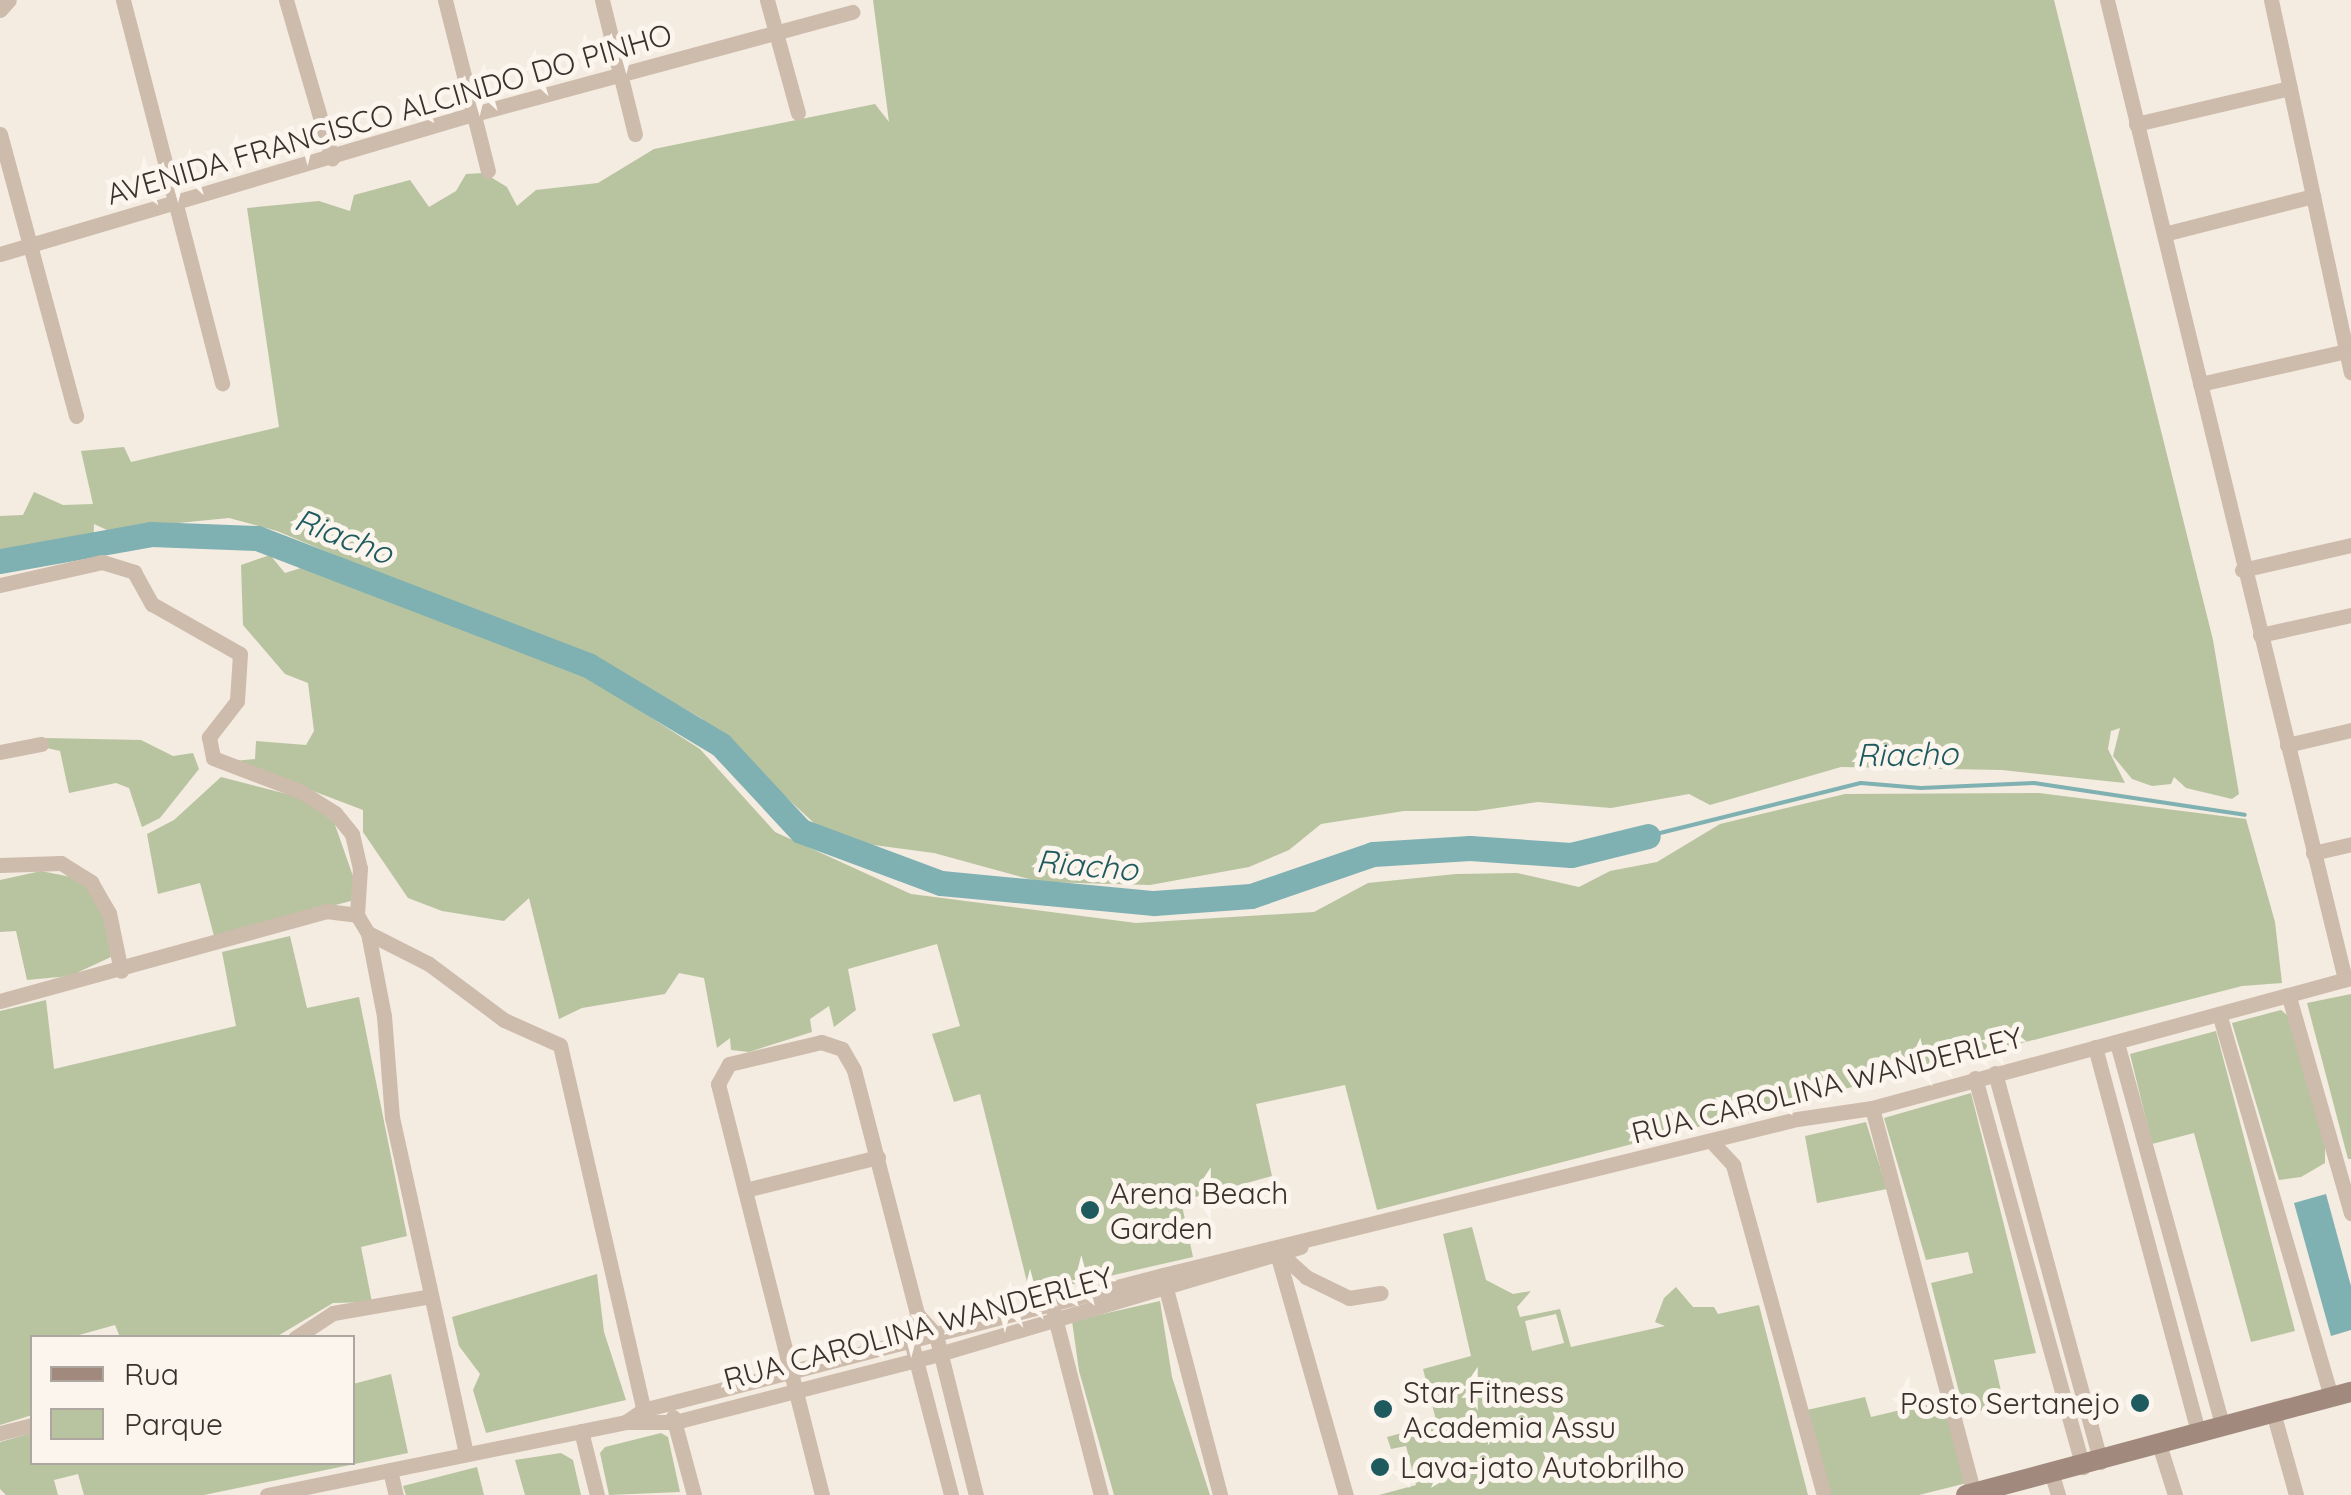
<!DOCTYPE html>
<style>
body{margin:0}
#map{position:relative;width:2351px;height:1495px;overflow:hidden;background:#f4ebe1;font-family:Quicksand,sans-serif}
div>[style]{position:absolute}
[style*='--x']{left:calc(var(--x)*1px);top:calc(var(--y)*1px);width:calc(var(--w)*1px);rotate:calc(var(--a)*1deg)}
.green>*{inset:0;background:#b8c4a0}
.water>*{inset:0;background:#7fb0b2}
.stream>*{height:4px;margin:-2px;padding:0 2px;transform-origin:2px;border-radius:2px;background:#7fb0b2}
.river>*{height:25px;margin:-12.5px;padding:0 12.5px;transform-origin:12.5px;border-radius:12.5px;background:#7fb0b2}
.street>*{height:15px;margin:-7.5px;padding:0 7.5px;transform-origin:7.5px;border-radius:7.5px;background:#cdbbac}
.secondary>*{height:20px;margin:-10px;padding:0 10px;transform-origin:10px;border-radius:10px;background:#a18a7d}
.dots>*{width:28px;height:28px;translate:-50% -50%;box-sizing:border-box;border:5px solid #fbf5ee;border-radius:50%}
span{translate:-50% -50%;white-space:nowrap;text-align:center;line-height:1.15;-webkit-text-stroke:10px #fbf5ee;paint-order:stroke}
.street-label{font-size:30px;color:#3b302b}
.poi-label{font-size:30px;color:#3b302b}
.left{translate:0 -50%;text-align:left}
.right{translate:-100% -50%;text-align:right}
.water-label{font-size:32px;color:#1f5a5e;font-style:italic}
.legend{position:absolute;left:30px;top:1335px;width:325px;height:130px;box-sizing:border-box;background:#fbf5ee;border:2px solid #aea6a0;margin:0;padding:12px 18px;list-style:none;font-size:30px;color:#3b302b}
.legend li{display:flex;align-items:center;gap:20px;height:50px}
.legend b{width:50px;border:2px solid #aea6a0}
</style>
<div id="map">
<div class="green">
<div style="clip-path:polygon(873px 0,2054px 0,2213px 640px,2239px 794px,2232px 799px,2186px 788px,2174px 777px,2171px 784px,2152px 786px,2132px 779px,2113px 756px,2120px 728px,2111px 731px,2108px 749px,2125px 783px,2002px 770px,1841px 767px,1710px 805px,1689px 794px,1611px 808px,1538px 802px,1477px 811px,1404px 811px,1321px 824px,1289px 850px,1249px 867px,1150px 885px,1040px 882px,934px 853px,866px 844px,815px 824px,701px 718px,633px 679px,277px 531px,229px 518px,107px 530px,94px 524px,93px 552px,0 571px,0 516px,23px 515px,34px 492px,63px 505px,93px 504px,81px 451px,124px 447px,131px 462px,279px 427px,247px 208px,319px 201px,350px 211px,354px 195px,410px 180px,429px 207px,456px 191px,466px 174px,484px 173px,507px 187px,517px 206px,536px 190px,598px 183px,654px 149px,875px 104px,889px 122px)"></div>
<div style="clip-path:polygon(270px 555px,285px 573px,301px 568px,580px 672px,700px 749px,775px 832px,911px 894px,1136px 923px,1314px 912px,1368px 883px,1456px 874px,1517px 873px,1579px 887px,1610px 871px,1657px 862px,1720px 824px,1845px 794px,2039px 793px,2246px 819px,2275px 922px,2282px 983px,2242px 986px,1377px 1210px,1345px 1085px,1256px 1104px,1272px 1176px,1181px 1201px,1193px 1257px,1030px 1294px,980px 1094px,954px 1102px,932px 1034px,960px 1026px,937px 944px,848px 969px,856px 1010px,834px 1027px,829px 1006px,810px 1019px,812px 1032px,749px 1052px,731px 1050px,730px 1038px,717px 1048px,704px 978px,679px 973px,665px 994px,582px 1008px,559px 1019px,529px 898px,504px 921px,442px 911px,408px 898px,363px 832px,363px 810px,234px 761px,255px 759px,256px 741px,306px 745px,314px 731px,308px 683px,285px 674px,243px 625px,241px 565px)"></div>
<div style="clip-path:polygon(46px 738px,141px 740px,173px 756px,193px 753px,199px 769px,160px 818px,142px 827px,129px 788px,116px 783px,69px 793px,60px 751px,47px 748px)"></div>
<div style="clip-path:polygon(221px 777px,302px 798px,334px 822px,354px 879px,351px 901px,214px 936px,200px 883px,158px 894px,147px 834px,174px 820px)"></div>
<div style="clip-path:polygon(41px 871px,81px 879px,105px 912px,111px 957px,70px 976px,27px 980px,16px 931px,0 932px,0 880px)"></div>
<div style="clip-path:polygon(290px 936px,307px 1008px,359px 997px,407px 1236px,361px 1247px,372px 1302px,333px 1303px,276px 1337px,120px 1337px,115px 1325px,72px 1337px,32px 1338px,32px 1415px,0 1425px,0 1011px,46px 1000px,54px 1069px,236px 1026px,222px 952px)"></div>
<div style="clip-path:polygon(2351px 994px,2351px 1159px,2348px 1159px,2307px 1003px)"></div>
<div style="clip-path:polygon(2281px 1010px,2288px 1016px,2325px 1142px,2325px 1163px,2301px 1177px,2279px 1180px,2232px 1023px)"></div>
<div style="clip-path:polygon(2216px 1031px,2295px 1331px,2251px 1342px,2194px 1133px,2152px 1144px,2130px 1054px)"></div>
<div style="clip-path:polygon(1971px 1093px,2036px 1353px,1994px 1360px,2004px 1404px,1965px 1415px,1931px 1283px,1973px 1273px,1968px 1252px,1926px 1260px,1884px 1118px)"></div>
<div style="clip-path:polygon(1866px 1122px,1887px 1189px,1817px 1203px,1805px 1136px)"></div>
<div style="clip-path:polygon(evenodd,1472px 1227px,1486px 1280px,1513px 1294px,1531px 1291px,1517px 1307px,1520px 1317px,1560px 1309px,1571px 1347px,1665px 1326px,1655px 1322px,1664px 1298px,1676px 1287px,1693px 1307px,1714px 1307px,1718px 1314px,1759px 1305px,1808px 1495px,1379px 1495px,1416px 1485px,1406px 1446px,1391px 1449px,1387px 1437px,1437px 1424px,1423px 1369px,1471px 1356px,1443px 1234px,1472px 1227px,1556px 1314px,1564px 1343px,1532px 1351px,1525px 1321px,1556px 1314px)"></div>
<div style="clip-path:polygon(597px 1274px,604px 1332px,626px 1400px,486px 1433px,473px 1390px,480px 1374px,459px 1346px,452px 1317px)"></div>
<div style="clip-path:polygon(1160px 1301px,1172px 1377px,1210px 1495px,1114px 1495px,1079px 1371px,1072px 1321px)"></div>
<div style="clip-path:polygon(391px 1374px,408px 1453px,204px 1495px,84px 1495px,78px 1474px,54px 1480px,58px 1495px,6px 1495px,0 1489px,0 1442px,32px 1433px,32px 1462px,352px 1462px,353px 1384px)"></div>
<div style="clip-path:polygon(1865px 1397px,1871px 1417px,1943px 1400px,1967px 1483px,1919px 1495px,1828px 1495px,1807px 1410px)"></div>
<div style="clip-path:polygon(661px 1433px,668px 1437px,680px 1492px,609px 1495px,600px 1453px,605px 1447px)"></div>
<div style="clip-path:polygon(561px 1453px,573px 1460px,581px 1495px,525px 1495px,515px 1460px)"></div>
<div style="clip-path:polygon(477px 1467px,484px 1495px,406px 1495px,403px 1486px)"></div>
</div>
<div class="water">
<div style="clip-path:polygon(2326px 1194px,2351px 1286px,2351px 1330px,2331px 1336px,2294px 1203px)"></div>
</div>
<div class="stream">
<div style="--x:1648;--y:836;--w:219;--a:-14"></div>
<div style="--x:1861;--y:783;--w:60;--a:4.8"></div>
<div style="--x:1921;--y:788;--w:113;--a:-2.5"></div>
<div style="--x:2034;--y:783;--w:213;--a:8.6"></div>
</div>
<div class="river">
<div style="--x:0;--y:561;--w:153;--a:-10.1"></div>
<div style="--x:151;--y:534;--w:106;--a:2.2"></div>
<div style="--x:257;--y:538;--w:355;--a:21"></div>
<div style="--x:588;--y:665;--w:155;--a:31"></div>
<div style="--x:721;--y:745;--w:117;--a:47.1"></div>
<div style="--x:801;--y:831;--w:149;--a:20.4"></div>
<div style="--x:941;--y:883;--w:214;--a:5.4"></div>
<div style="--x:1154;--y:903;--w:97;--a:-4.1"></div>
<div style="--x:1251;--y:896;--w:129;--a:-19"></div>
<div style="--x:1373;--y:854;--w:97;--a:-3.5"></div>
<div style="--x:1470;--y:848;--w:101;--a:4"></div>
<div style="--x:1571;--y:855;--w:79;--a:-13.9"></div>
</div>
<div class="street">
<div style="--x:123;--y:0;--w:396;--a:75.5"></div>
<div style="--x:286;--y:0;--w:165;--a:73.8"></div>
<div style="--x:445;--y:0;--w:176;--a:75.9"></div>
<div style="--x:602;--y:0;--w:138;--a:76.2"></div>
<div style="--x:767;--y:0;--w:117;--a:74.7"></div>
<div style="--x:2107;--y:0;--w:1008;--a:76.34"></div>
<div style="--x:2271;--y:0;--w:381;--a:77.9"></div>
<div style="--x:0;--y:10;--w:13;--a:-48"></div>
<div style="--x:2136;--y:124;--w:158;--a:-13.2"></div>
<div style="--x:0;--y:134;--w:292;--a:74.9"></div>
<div style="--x:2164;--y:234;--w:154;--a:-14.3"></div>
<div style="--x:0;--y:254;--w:494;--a:-16.5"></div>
<div style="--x:474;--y:114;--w:392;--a:-15.1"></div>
<div style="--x:2200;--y:384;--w:150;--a:-12.7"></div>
<div style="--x:2242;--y:570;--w:112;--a:-12.9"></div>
<div style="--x:0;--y:585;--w:105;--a:-12.7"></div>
<div style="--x:102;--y:562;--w:34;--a:17"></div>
<div style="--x:134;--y:572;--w:37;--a:61"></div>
<div style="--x:152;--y:604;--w:101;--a:29.6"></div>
<div style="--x:240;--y:654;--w:47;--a:93.7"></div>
<div style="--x:237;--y:701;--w:46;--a:127.9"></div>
<div style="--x:209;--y:737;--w:21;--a:79"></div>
<div style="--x:213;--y:758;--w:93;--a:20.8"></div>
<div style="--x:300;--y:791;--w:41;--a:32.2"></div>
<div style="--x:335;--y:813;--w:27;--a:51"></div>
<div style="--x:352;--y:834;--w:35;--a:77"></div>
<div style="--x:360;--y:868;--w:47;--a:93.7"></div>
<div style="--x:357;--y:915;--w:21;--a:59"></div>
<div style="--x:368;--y:933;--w:85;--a:79.1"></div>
<div style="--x:384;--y:1016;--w:101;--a:85.5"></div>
<div style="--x:392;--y:1117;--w:345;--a:77.6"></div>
<div style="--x:2260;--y:635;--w:93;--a:-12.4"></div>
<div style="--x:2287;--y:745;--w:66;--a:-13.2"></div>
<div style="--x:0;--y:752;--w:42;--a:-11"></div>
<div style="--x:2313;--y:853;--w:39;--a:-13"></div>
<div style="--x:0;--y:865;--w:61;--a:-1.9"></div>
<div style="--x:61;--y:863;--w:36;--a:32"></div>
<div style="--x:91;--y:882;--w:36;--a:60"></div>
<div style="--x:109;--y:913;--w:59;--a:78.3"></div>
<div style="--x:368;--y:933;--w:68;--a:26.9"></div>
<div style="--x:429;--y:964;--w:94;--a:36.7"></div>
<div style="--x:504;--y:1020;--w:61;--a:24.1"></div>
<div style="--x:560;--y:1045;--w:382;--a:77.1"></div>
<div style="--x:2289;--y:997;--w:225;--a:74"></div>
<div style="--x:0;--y:1001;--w:338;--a:-15.4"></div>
<div style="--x:326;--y:911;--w:31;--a:7"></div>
<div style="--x:2220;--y:1017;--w:396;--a:73.7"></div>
<div style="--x:2117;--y:1043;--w:396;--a:74.6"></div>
<div style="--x:2095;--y:1047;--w:398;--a:75"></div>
<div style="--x:1995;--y:1073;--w:403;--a:74.8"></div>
<div style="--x:1975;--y:1078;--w:404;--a:74.5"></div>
<div style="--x:1872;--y:1108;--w:398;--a:75.2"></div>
<div style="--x:1711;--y:1141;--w:33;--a:47"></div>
<div style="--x:1733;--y:1165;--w:342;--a:74.6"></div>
<div style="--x:745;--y:1190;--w:137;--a:-13.9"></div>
<div style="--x:1276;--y:1250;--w:255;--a:74.1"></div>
<div style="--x:1283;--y:1256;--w:31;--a:42"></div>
<div style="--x:1306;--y:1277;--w:48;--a:26"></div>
<div style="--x:1349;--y:1298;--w:32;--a:-9"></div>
<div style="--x:1164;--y:1281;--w:221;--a:75.3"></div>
<div style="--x:1053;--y:1310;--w:191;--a:75.5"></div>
<div style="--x:917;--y:1314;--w:28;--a:48"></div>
<div style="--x:936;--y:1335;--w:165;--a:76"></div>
<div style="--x:295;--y:1338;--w:45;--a:-33.3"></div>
<div style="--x:333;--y:1313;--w:99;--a:-9.8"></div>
<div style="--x:2273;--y:1412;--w:86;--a:74.5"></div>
<div style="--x:673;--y:1417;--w:81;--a:74.9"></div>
<div style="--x:626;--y:1422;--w:21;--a:-35"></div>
<div style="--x:643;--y:1410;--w:537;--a:-14.55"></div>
<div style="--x:1163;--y:1275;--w:653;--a:-13.82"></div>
<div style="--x:1797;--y:1119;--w:76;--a:-8.3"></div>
<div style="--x:1872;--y:1108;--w:496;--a:-15.2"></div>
<div style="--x:581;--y:1431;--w:66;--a:76"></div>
<div style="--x:0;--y:1433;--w:33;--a:-14"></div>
<div style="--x:2158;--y:1441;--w:57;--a:72.5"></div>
<div style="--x:390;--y:1470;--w:26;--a:77"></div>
<div style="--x:2052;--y:1475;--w:21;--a:73"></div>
<div style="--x:267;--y:1495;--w:366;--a:-11.5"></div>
<div style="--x:626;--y:1422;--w:49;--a:0"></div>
<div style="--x:675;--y:1422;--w:273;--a:-14.4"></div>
<div style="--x:939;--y:1354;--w:377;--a:-16.5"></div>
<div style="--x:822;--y:1495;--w:424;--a:-104.2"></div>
<div style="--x:718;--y:1084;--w:23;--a:-61"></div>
<div style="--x:729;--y:1064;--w:95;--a:-13.4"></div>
<div style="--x:821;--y:1042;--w:22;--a:18"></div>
<div style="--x:842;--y:1049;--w:24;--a:60"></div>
<div style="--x:854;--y:1070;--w:252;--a:75.5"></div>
<div style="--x:917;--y:1314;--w:28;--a:103"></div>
<div style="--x:911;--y:1341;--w:159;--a:75.4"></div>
</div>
<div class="secondary">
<div style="--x:1966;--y:1495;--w:399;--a:-15"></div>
</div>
<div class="dots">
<div style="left:1090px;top:1210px;background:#1f5a5e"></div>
<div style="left:2140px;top:1403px;background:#1f5a5e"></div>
<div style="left:1383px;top:1409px;background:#1f5a5e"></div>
<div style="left:1380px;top:1467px;background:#1f5a5e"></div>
</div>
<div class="street-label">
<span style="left:389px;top:114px;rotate:-16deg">AVENIDA FRANCISCO ALCINDO DO PINHO</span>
<span style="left:1827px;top:1085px;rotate:-14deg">RUA CAROLINA WANDERLEY</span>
<span style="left:918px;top:1328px;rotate:-15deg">RUA CAROLINA WANDERLEY</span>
</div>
<div class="poi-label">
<span class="left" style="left:1110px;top:1210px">Arena Beach<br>Garden</span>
<span class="left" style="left:1403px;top:1409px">Star Fitness<br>Academia Assu</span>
<span class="right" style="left:2120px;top:1403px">Posto Sertanejo</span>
<span class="left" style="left:1400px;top:1467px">Lava-jato Autobrilho</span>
</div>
<div class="water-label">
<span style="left:344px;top:536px;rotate:21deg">Riacho</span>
<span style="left:1907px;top:754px;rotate:-1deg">Riacho</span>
<span style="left:1087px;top:865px;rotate:5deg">Riacho</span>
</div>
<ul class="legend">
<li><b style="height:12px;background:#a18a7d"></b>Rua</li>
<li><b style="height:28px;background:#b8c4a0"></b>Parque</li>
</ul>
</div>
